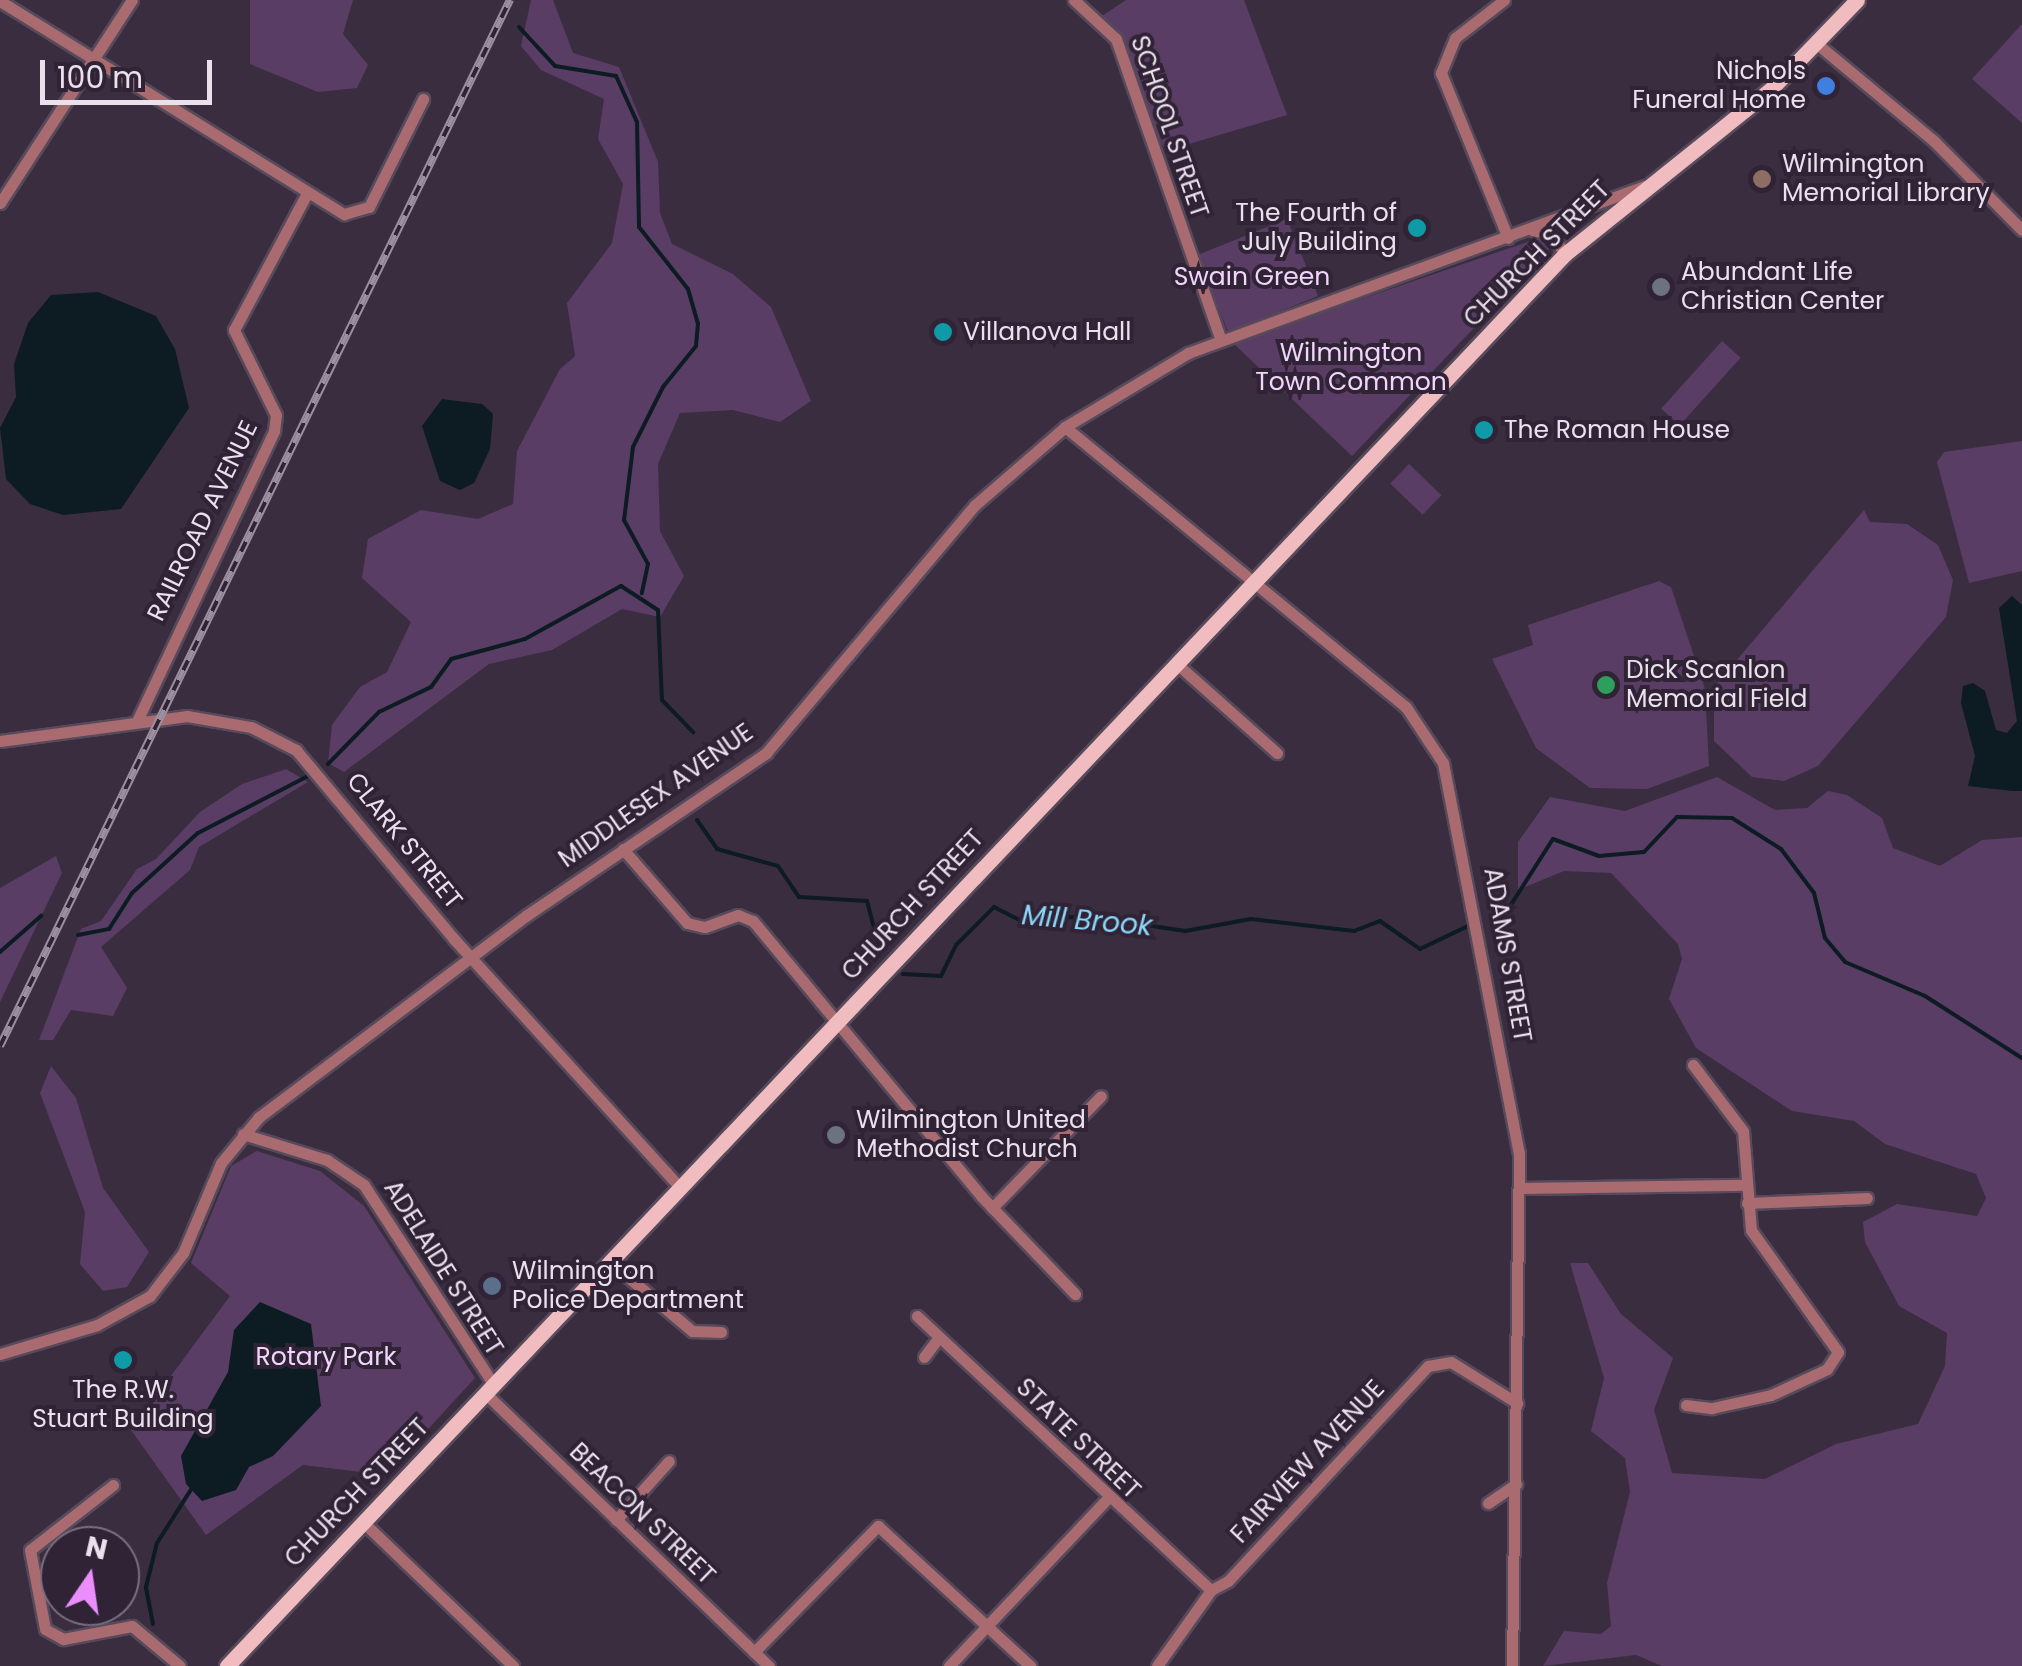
<!DOCTYPE html>
<style>
body{margin:0}
#map{position:relative;width:2022px;height:1666px;overflow:hidden;background:#3a2d3f;font-family:Poppins,sans-serif}
div>[style]{position:absolute}
[style*='--x']{left:calc(var(--x)*1px);top:calc(var(--y)*1px);width:calc(var(--w)*1px);rotate:calc(var(--a)*1deg)}
.green>*{inset:0;background:#5a3d65;transform-origin:0 0}
.water>*{inset:0;background:#0d1b22}
.stream>*{height:4px;margin:-2px;padding:0 2px;transform-origin:2px;border-radius:2px;background:#0d1b22}
.roads{filter:drop-shadow(2px 0 #564a5b) drop-shadow(-2px 0 #564a5b) drop-shadow(0 2px #564a5b) drop-shadow(0 -2px #564a5b)}
.minor>*{height:11px;margin:-5.5px;padding:0 5.5px;transform-origin:5.5px;border-radius:5.5px;background:#aa6b70}
.major>*{height:15px;margin:-7.5px;padding:0 7.5px;transform-origin:7.5px;border-radius:7.5px;background:#f1bcbf}
.rail>*{height:8px;margin-top:-4px;transform-origin:0;background:repeating-linear-gradient(90deg,#302335 0 11px,#9b909f 0 22px);box-sizing:border-box;border-block:2px solid #9b909f}
.dots>*{width:28px;height:28px;translate:-50% -50%;box-sizing:border-box;border:5px solid #302335;border-radius:50%}
span{translate:-50% -50%;white-space:nowrap;text-align:center;line-height:1.15;-webkit-text-stroke:8px #302335;paint-order:stroke}
.poi-label{font-size:25px;color:#eae1ed}
.right{translate:-100% -50%;text-align:right}
.left{translate:0 -50%;text-align:left}
.street-label{font-size:25px;color:#eae1ed}
.park-label{font-size:25px;color:#f1d5fc}
.water-label{font-size:28px;color:#8bd6f9;font-style:italic}
.north{position:absolute;left:40px;top:1526px;width:100px;height:100px;box-sizing:border-box;background:#302335;border:2px solid #7a6f7f;border-radius:50%;rotate:13deg;font-size:28px;font-weight:700;line-height:40px;text-align:center;color:#eae1ed}
.north::after{content:'';display:block;margin:auto;width:35px;height:45px;background:#ea8dfd;clip-path:polygon(50% 0,100% 100%,50% 72%,0 100%)}
.scale{position:absolute;left:40px;top:60px;width:172px;height:45px;box-sizing:border-box;border:5px solid #eae1ed;border-top:0;padding-left:12px;font-size:30px;line-height:35px;white-space:nowrap;color:#eae1ed;-webkit-text-stroke:8px #302335;paint-order:stroke}
</style>
<div id="map">
<div class="green">
<div style="clip-path:polygon(250px 0,353px 0,343px 34px,368px 65px,357px 88px,318px 92px,250px 64px)"></div>
<div style="clip-path:polygon(531px 0,553px 0,573px 53px,619px 67px,658px 162px,660px 213px,672px 244px,733px 274px,771px 307px,811px 401px,780px 422px,733px 410px,680px 413px,658px 464px,660px 531px,684px 576px,660px 617px,622px 609px,552px 650px,489px 664px,344px 772px,328px 763px,332px 725px,360px 687px,387px 672px,411px 622px,362px 578px,368px 539px,421px 510px,478px 519px,513px 504px,517px 451px,560px 369px,575px 356px,567px 303px,612px 243px,623px 184px,598px 139px,604px 99px,541px 70px,521px 46px)"></div>
<div style="clip-path:polygon(1126px 0,1244px 0,1287px 115px,1165px 151px,1102px 16px)"></div>
<div style="clip-path:polygon(2022px 24px,2022px 123px,1972px 79px)"></div>
<div style="left:1287px;top:219px;width:83px;height:97px;rotate:68deg"></div>
<div style="clip-path:polygon(1539px 238px,1550px 248px,1352px 456px,1233px 343px)"></div>
<div style="left:1722px;top:341px;width:25px;height:91px;rotate:42deg"></div>
<div style="clip-path:polygon(2022px 441px,2022px 571px,1969px 583px,1937px 462px,1944px 452px)"></div>
<div style="left:1409px;top:464px;width:45px;height:27px;rotate:44deg"></div>
<div style="clip-path:polygon(1864px 510px,1870px 522px,1907px 524px,1938px 545px,1953px 580px,1946px 617px,1818px 766px,1784px 781px,1752px 777px,1714px 741px,1714px 687px)"></div>
<div style="clip-path:polygon(1659px 581px,1671px 587px,1705px 689px,1709px 766px,1647px 789px,1590px 788px,1536px 748px,1492px 659px,1533px 645px,1528px 625px)"></div>
<div style="clip-path:polygon(286px 769px,308px 782px,199px 847px,190px 870px,101px 947px,127px 988px,113px 1016px,71px 1010px,53px 1040px,39px 1040px,81px 929px,101px 921px,137px 869px,156px 859px,200px 812px,242px 784px)"></div>
<div style="clip-path:polygon(1717px 777px,1775px 810px,1807px 808px,1828px 791px,1847px 795px,1882px 818px,1893px 848px,1940px 866px,1982px 840px,2022px 837px,2022px 1666px,1662px 1666px,1636px 1655px,1543px 1666px,1564px 1631px,1601px 1634px,1611px 1626px,1607px 1583px,1630px 1492px,1625px 1458px,1591px 1431px,1604px 1378px,1570px 1263px,1588px 1263px,1621px 1314px,1673px 1358px,1654px 1410px,1672px 1473px,1765px 1479px,1836px 1444px,1918px 1424px,1945px 1366px,1947px 1333px,1899px 1306px,1865px 1242px,1863px 1222px,1897px 1204px,1977px 1216px,1986px 1198px,1976px 1174px,1885px 1144px,1854px 1121px,1792px 1111px,1696px 1048px,1669px 999px,1682px 959px,1678px 944px,1611px 873px,1564px 871px,1518px 890px,1518px 842px,1550px 797px,1625px 811px)"></div>
<div style="clip-path:polygon(56px 856px,62px 873px,0 1002px,0 888px)"></div>
<div style="clip-path:polygon(51px 1066px,76px 1098px,103px 1188px,149px 1252px,127px 1287px,103px 1291px,80px 1264px,85px 1212px,40px 1093px)"></div>
<div style="clip-path:polygon(257px 1151px,320px 1171px,364px 1206px,475px 1378px,386px 1475px,303px 1465px,206px 1535px,131px 1430px,230px 1296px,191px 1263px,231px 1166px)"></div>
</div>
<div class="water">
<div style="clip-path:polygon(98px 292px,156px 316px,175px 349px,189px 408px,121px 509px,63px 515px,30px 504px,6px 479px,0 428px,16px 397px,14px 364px,28px 323px,51px 295px)"></div>
<div style="clip-path:polygon(442px 399px,482px 404px,493px 414px,490px 449px,474px 483px,460px 490px,440px 481px,422px 426px)"></div>
<div style="clip-path:polygon(2012px 596px,2022px 605px,2022px 791px,2013px 791px,1968px 786px,1975px 756px,1961px 703px,1963px 686px,1973px 683px,1985px 691px,1996px 730px,2007px 733px,2017px 721px,1999px 608px)"></div>
<div style="clip-path:polygon(260px 1302px,311px 1324px,321px 1406px,273px 1456px,249px 1467px,236px 1490px,202px 1501px,186px 1484px,181px 1456px,228px 1372px,234px 1330px)"></div>
</div>
<div class="stream">
<div style="--x:519;--y:27;--w:53;--a:47.3"></div>
<div style="--x:555;--y:66;--w:62;--a:9.3"></div>
<div style="--x:616;--y:76;--w:51;--a:65.5"></div>
<div style="--x:637;--y:122;--w:105;--a:88.9"></div>
<div style="--x:639;--y:227;--w:79;--a:51.7"></div>
<div style="--x:688;--y:289;--w:35;--a:74"></div>
<div style="--x:698;--y:323;--w:23;--a:95"></div>
<div style="--x:696;--y:346;--w:53;--a:128.8"></div>
<div style="--x:663;--y:387;--w:67;--a:116.6"></div>
<div style="--x:633;--y:447;--w:74;--a:97"></div>
<div style="--x:624;--y:520;--w:50;--a:61.4"></div>
<div style="--x:648;--y:564;--w:30;--a:102"></div>
<div style="--x:328;--y:764;--w:73;--a:-45.6"></div>
<div style="--x:379;--y:712;--w:58;--a:-25.7"></div>
<div style="--x:431;--y:687;--w:34;--a:-54"></div>
<div style="--x:451;--y:659;--w:77;--a:-15.1"></div>
<div style="--x:525;--y:639;--w:110;--a:-28.9"></div>
<div style="--x:621;--y:586;--w:44;--a:33"></div>
<div style="--x:658;--y:610;--w:90;--a:87.5"></div>
<div style="--x:662;--y:700;--w:45;--a:45.9"></div>
<div style="--x:697;--y:820;--w:35;--a:55"></div>
<div style="--x:717;--y:849;--w:63;--a:15.6"></div>
<div style="--x:778;--y:866;--w:37;--a:56"></div>
<div style="--x:799;--y:897;--w:68;--a:3.4"></div>
<div style="--x:867;--y:901;--w:52;--a:75.4"></div>
<div style="--x:1493;--y:920;--w:13;--a:-27"></div>
<div style="--x:1505;--y:914;--w:89;--a:-57.4"></div>
<div style="--x:1553;--y:839;--w:49;--a:20.3"></div>
<div style="--x:1599;--y:856;--w:45;--a:-5.1"></div>
<div style="--x:1644;--y:852;--w:48;--a:-46.7"></div>
<div style="--x:1677;--y:817;--w:55;--a:1"></div>
<div style="--x:1732;--y:818;--w:58;--a:32.3"></div>
<div style="--x:1781;--y:849;--w:55;--a:53.1"></div>
<div style="--x:1814;--y:893;--w:46;--a:76.3"></div>
<div style="--x:1825;--y:938;--w:31;--a:50"></div>
<div style="--x:1845;--y:962;--w:87;--a:23"></div>
<div style="--x:1925;--y:996;--w:115;--a:32.6"></div>
<div style="--x:78;--y:935;--w:32;--a:-11"></div>
<div style="--x:109;--y:929;--w:43;--a:-57.4"></div>
<div style="--x:132;--y:893;--w:89;--a:-42.3"></div>
<div style="--x:198;--y:833;--w:124;--a:-27.4"></div>
<div style="--x:0;--y:952;--w:55;--a:-41.3"></div>
<div style="--x:903;--y:974;--w:38;--a:3"></div>
<div style="--x:941;--y:976;--w:34;--a:-64"></div>
<div style="--x:956;--y:945;--w:54;--a:-45"></div>
<div style="--x:994;--y:907;--w:31;--a:27"></div>
<div style="--x:1022;--y:921;--w:64;--a:-4.5"></div>
<div style="--x:1086;--y:916;--w:100;--a:8.6"></div>
<div style="--x:1185;--y:931;--w:67;--a:-10.3"></div>
<div style="--x:1251;--y:919;--w:104;--a:6.6"></div>
<div style="--x:1354;--y:931;--w:28;--a:-21"></div>
<div style="--x:1380;--y:921;--w:49;--a:35"></div>
<div style="--x:1420;--y:949;--w:53;--a:-25.6"></div>
<div style="--x:153;--y:1624;--w:38;--a:-101"></div>
<div style="--x:146;--y:1587;--w:45;--a:-76"></div>
<div style="--x:157;--y:1543;--w:65;--a:-57.5"></div>
</div>
<div class="roads">
<div class="minor">
<div style="--x:1074;--y:0;--w:57;--a:42.9"></div>
<div style="--x:1116;--y:39;--w:319;--a:70.8"></div>
<div style="--x:1504;--y:0;--w:62;--a:142.2"></div>
<div style="--x:1455;--y:38;--w:38;--a:112"></div>
<div style="--x:1441;--y:73;--w:178;--a:67.9"></div>
<div style="--x:0;--y:1;--w:405;--a:31.8"></div>
<div style="--x:344;--y:214;--w:26;--a:-16"></div>
<div style="--x:369;--y:207;--w:121;--a:-63.4"></div>
<div style="--x:1816;--y:43;--w:153;--a:39.7"></div>
<div style="--x:1934;--y:141;--w:125;--a:45.3"></div>
<div style="--x:0;--y:203;--w:242;--a:-57"></div>
<div style="--x:1532;--y:230;--w:19;--a:12"></div>
<div style="--x:1551;--y:234;--w:24;--a:55"></div>
<div style="--x:1065;--y:427;--w:441;--a:39.4"></div>
<div style="--x:1406;--y:707;--w:67;--a:56.5"></div>
<div style="--x:1443;--y:763;--w:397;--a:79"></div>
<div style="--x:1519;--y:1153;--w:513;--a:90.78"></div>
<div style="--x:1177;--y:664;--w:134;--a:41.7"></div>
<div style="--x:137;--y:721;--w:321;--a:-64.7"></div>
<div style="--x:274;--y:431;--w:16;--a:-83"></div>
<div style="--x:276;--y:415;--w:95;--a:-116.3"></div>
<div style="--x:234;--y:330;--w:153;--a:-61.9"></div>
<div style="--x:0;--y:741;--w:189;--a:-7.6"></div>
<div style="--x:187;--y:716;--w:65;--a:9.8"></div>
<div style="--x:251;--y:727;--w:51;--a:27.1"></div>
<div style="--x:296;--y:750;--w:246;--a:50.1"></div>
<div style="--x:454;--y:939;--w:336;--a:47.7"></div>
<div style="--x:623;--y:849;--w:98;--a:49.1"></div>
<div style="--x:687;--y:923;--w:18;--a:13"></div>
<div style="--x:705;--y:927;--w:35;--a:-20"></div>
<div style="--x:738;--y:915;--w:16;--a:22"></div>
<div style="--x:753;--y:921;--w:357;--a:50.3"></div>
<div style="--x:981;--y:1196;--w:136;--a:46.2"></div>
<div style="--x:243;--y:1134;--w:88;--a:17.2"></div>
<div style="--x:327;--y:1160;--w:45;--a:34"></div>
<div style="--x:364;--y:1185;--w:237;--a:57"></div>
<div style="--x:1520;--y:1188;--w:227;--a:-0.8"></div>
<div style="--x:1747;--y:1203;--w:120;--a:-2.4"></div>
<div style="--x:992;--y:1208;--w:156;--a:-45.8"></div>
<div style="--x:609;--y:1261;--w:109;--a:40.1"></div>
<div style="--x:692;--y:1331;--w:29;--a:2"></div>
<div style="--x:917;--y:1316;--w:402;--a:43"></div>
<div style="--x:0;--y:1354;--w:101;--a:-16.6"></div>
<div style="--x:97;--y:1325;--w:60;--a:-28.7"></div>
<div style="--x:150;--y:1296;--w:54;--a:-52.5"></div>
<div style="--x:183;--y:1253;--w:98;--a:-67.1"></div>
<div style="--x:221;--y:1163;--w:60;--a:-50.4"></div>
<div style="--x:259;--y:1117;--w:336;--a:-37"></div>
<div style="--x:527;--y:915;--w:289;--a:-34.1"></div>
<div style="--x:766;--y:753;--w:324;--a:-49.9"></div>
<div style="--x:975;--y:505;--w:119;--a:-40.9"></div>
<div style="--x:1065;--y:427;--w:144;--a:-31"></div>
<div style="--x:1188;--y:353;--w:486;--a:-20.1"></div>
<div style="--x:924;--y:1357;--w:25;--a:-53"></div>
<div style="--x:485;--y:1393;--w:394;--a:43.9"></div>
<div style="--x:1686;--y:1405;--w:26;--a:7"></div>
<div style="--x:1712;--y:1408;--w:60;--a:-12.4"></div>
<div style="--x:1771;--y:1395;--w:62;--a:-24.9"></div>
<div style="--x:1827;--y:1369;--w:20;--a:-57"></div>
<div style="--x:1838;--y:1352;--w:150;--a:-125.5"></div>
<div style="--x:1751;--y:1230;--w:99;--a:-94.6"></div>
<div style="--x:1743;--y:1131;--w:83;--a:-127.1"></div>
<div style="--x:113;--y:1485;--w:105;--a:141.9"></div>
<div style="--x:30;--y:1550;--w:80;--a:79.2"></div>
<div style="--x:45;--y:1629;--w:21;--a:29"></div>
<div style="--x:63;--y:1639;--w:70;--a:-10.7"></div>
<div style="--x:132;--y:1626;--w:62;--a:39.8"></div>
<div style="--x:1488;--y:1503;--w:34;--a:-34"></div>
<div style="--x:616;--y:1520;--w:79;--a:-48.1"></div>
<div style="--x:363;--y:1522;--w:208;--a:43.8"></div>
<div style="--x:754;--y:1652;--w:177;--a:-45.5"></div>
<div style="--x:878;--y:1526;--w:207;--a:42.6"></div>
<div style="--x:949;--y:1666;--w:231;--a:-46.6"></div>
<div style="--x:1157;--y:1666;--w:93;--a:-54.6"></div>
<div style="--x:1211;--y:1590;--w:19;--a:-28"></div>
<div style="--x:1228;--y:1581;--w:294;--a:-47.1"></div>
<div style="--x:1428;--y:1366;--w:23;--a:-10"></div>
<div style="--x:1451;--y:1362;--w:78;--a:31.8"></div>
</div>
<div class="major">
<div style="--x:227;--y:1666;--w:1945;--a:-46.54"></div>
<div style="--x:1565;--y:254;--w:263;--a:-38.7"></div>
<div style="--x:1770;--y:90;--w:125;--a:-46"></div>
</div>
</div>
<div class="rail">
<div style="--x:0;--y:1046;--w:1164;--a:-64.01"></div>
</div>
<div class="dots">
<div style="left:1826px;top:86px;background:#3f7fe0"></div>
<div style="left:1762px;top:179px;background:#8d6e63"></div>
<div style="left:1417px;top:228px;background:#0f9aa8"></div>
<div style="left:1661px;top:287px;background:#6b7280"></div>
<div style="left:943px;top:332px;background:#0f9aa8"></div>
<div style="left:1484px;top:430px;background:#0f9aa8"></div>
<div style="left:1606px;top:685px;background:#2e9e5b"></div>
<div style="left:836px;top:1135px;background:#6b7280"></div>
<div style="left:492px;top:1286px;background:#5c6f8a"></div>
<div style="left:123px;top:1360px;background:#0f9aa8"></div>
</div>
<div class="poi-label">
<span class="right" style="left:1806px;top:86px">Nichols<br>Funeral Home</span>
<span class="left" style="left:1782px;top:179px">Wilmington<br>Memorial Library</span>
<span class="right" style="left:1397px;top:228px">The Fourth of<br>July Building</span>
<span class="left" style="left:1681px;top:287px">Abundant Life<br>Christian Center</span>
<span class="left" style="left:963px;top:332px">Villanova Hall</span>
<span class="left" style="left:1504px;top:430px">The Roman House</span>
<span class="left" style="left:1626px;top:685px">Dick Scanlon<br>Memorial Field</span>
<span class="left" style="left:856px;top:1135px">Wilmington United<br>Methodist Church</span>
<span class="left" style="left:512px;top:1286px">Wilmington<br>Police Department</span>
<span style="left:123px;top:1405px">The R.W.<br>Stuart Building</span>
</div>
<div class="street-label">
<span style="left:1169px;top:127px;rotate:71deg">SCHOOL STREET</span>
<span style="left:1537px;top:254px;rotate:-45deg">CHURCH STREET</span>
<span style="left:203px;top:521px;rotate:-64deg">RAILROAD AVENUE</span>
<span style="left:656px;top:796px;rotate:-35deg">MIDDLESEX AVENUE</span>
<span style="left:404px;top:841px;rotate:51deg">CLARK STREET</span>
<span style="left:913px;top:905px;rotate:-47deg">CHURCH STREET</span>
<span style="left:1507px;top:955px;rotate:80deg">ADAMS STREET</span>
<span style="left:443px;top:1268px;rotate:58deg">ADELAIDE STREET</span>
<span style="left:1078px;top:1439px;rotate:44deg">STATE STREET</span>
<span style="left:1308px;top:1462px;rotate:-47deg">FAIRVIEW AVENUE</span>
<span style="left:357px;top:1493px;rotate:-46deg">CHURCH STREET</span>
<span style="left:642px;top:1514px;rotate:44deg">BEACON STREET</span>
</div>
<div class="park-label">
<span style="left:1252px;top:277px">Swain Green</span>
<span style="left:1351px;top:368px">Wilmington<br>Town Common</span>
<span style="left:326px;top:1357px">Rotary Park</span>
</div>
<div class="water-label">
<span style="left:1087px;top:921px;rotate:5deg">Mill Brook</span>
</div>
<div class="north">N</div>
<div class="scale">100 m</div>
</div>
